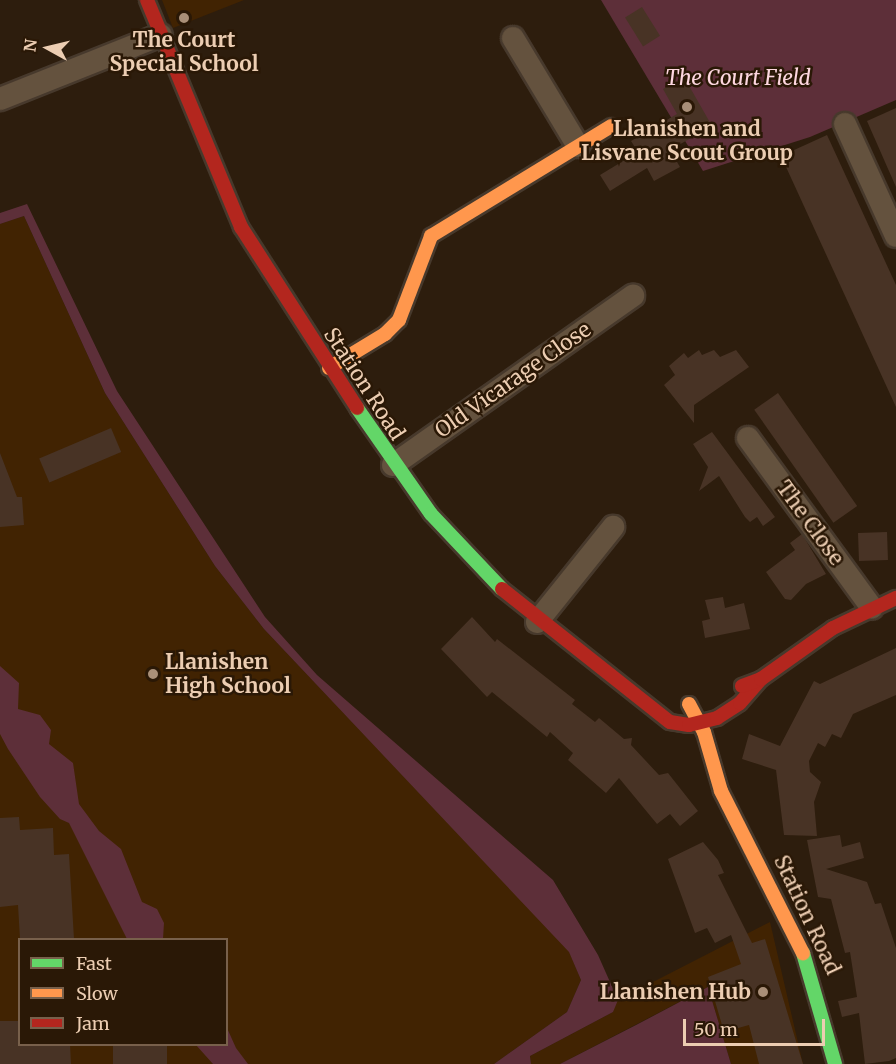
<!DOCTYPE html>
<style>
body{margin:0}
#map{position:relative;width:896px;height:1064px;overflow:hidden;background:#2d1d0d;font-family:Merriweather,serif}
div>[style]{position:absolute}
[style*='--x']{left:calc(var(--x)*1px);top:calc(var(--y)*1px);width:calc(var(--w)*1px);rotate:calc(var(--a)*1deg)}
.built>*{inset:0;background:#412302}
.green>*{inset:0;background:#5d2f39}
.building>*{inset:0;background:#483325;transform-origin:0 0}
.roads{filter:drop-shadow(2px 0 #47392c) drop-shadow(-2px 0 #47392c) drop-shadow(0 2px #47392c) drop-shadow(0 -2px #47392c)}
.street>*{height:22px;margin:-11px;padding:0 11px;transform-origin:11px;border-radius:11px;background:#64523e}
.fast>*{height:14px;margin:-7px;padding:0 7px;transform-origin:7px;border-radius:7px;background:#63d668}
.slow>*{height:14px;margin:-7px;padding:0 7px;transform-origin:7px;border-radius:7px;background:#ff974d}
.jam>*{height:14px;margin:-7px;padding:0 7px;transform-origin:7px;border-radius:7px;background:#b3261e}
.dots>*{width:16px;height:16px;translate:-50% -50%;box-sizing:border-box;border:3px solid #2a1806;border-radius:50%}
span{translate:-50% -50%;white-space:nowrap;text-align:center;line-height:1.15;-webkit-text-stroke:5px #2a1806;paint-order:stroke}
.poi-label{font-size:21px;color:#eccdb2;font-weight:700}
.left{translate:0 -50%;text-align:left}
.right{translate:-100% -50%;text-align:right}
.park-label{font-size:21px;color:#fed7e0;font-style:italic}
.street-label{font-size:21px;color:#eccdb2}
.legend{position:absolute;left:18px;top:938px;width:210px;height:108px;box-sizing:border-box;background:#2a1806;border:2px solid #78604b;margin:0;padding:8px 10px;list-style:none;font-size:18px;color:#eccdb2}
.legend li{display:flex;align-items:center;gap:12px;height:30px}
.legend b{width:30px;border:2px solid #78604b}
.north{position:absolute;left:18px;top:18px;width:60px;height:60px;-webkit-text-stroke:4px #2a1806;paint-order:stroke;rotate:278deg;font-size:16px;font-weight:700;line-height:24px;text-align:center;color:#eccdb2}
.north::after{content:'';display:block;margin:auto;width:21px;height:27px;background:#eccdb2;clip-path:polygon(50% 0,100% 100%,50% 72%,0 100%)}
.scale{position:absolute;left:683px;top:1019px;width:142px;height:27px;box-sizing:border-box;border:3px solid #eccdb2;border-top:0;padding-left:8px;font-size:18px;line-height:21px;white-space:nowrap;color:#eccdb2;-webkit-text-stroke:4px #2a1806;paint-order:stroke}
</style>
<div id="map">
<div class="built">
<div style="clip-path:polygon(162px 0,244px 0,173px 28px)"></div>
<div style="clip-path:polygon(evenodd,24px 216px,105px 393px,215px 566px,264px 629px,569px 951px,581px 980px,567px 1012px,494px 1064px,0 1064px,0 224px,24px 216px,20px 940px,226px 940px,226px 1044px,20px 1044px,20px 940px)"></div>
<div style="clip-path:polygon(770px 922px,803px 1064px,731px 1064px,708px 987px,560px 1064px,531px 1064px,530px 1056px,613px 1012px,614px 1002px)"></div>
</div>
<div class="green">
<div style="clip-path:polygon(601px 0,896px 0,896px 100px,810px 137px,703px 171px)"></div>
<div style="clip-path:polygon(27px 204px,117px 391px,265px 617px,317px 675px,553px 880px,598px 955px,618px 1000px,613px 1012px,530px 1056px,531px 1064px,494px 1064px,567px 1012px,581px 980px,569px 952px,264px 629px,215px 566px,105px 393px,24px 216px,0 224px,0 213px)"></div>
<div style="clip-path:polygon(0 666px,19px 683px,18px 709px,40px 715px,51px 730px,49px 744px,73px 763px,79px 804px,99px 831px,121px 849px,142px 902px,157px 909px,164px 923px,163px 939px,127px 939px,69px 823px,60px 819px,40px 797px,8px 749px,0 734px)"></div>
<div style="clip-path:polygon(708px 987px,731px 1064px,560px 1064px,638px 1024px)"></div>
<div style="clip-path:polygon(227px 1028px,236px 1048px,248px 1064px,213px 1064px,196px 1045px,226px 1044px)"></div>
</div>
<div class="building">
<div style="left:642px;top:7px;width:34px;height:20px;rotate:58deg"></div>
<div style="clip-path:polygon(684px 77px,712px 126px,670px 150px,680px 167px,654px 181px,647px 168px,610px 191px,600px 175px,638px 152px,631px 141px,677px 114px,663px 89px)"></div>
<div style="clip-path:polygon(896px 108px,896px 187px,867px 121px)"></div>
<div style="clip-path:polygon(827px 135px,896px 285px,896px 407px,781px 156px)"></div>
<div style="clip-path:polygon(699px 350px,702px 355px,714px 350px,720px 357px,736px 350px,749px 367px,694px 405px,694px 423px,664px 385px,675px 375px,669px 366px,684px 353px,688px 358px)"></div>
<div style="left:778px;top:393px;width:138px;height:29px;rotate:55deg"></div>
<div style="left:111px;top:428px;width:26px;height:78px;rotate:67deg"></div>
<div style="clip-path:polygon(712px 432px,775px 517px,763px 526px,757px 517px,750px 522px,745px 517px,719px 476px,699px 491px,708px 467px,693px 444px)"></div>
<div style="clip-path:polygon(0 453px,17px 497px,22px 497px,24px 525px,0 527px)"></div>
<div style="left:887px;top:532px;width:28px;height:29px;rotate:88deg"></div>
<div style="clip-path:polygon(802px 534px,826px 574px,806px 584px,791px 600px,785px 599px,766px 572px,795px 550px,790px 543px)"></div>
<div style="clip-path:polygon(723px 597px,725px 608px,744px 603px,750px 629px,705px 638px,702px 621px,710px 619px,705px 600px)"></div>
<div style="clip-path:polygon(472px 617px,495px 642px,497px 639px,575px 700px,572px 704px,595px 722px,599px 718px,624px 739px,632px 738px,631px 745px,659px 775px,668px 773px,698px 811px,680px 826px,670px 814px,657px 824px,619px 778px,606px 793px,568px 760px,573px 753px,550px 732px,547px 737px,492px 692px,487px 697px,441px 649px)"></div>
<div style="clip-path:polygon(896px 648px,896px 695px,853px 714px,841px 738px,832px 734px,825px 747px,818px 743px,809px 761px,810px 772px,821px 782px,814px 802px,817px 836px,784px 835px,776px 770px,742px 759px,749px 734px,780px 746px,814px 681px,820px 684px)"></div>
<div style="clip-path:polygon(19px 817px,20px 830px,53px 828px,54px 855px,69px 854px,74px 939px,20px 939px,18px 905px,0 907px,0 818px)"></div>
<div style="clip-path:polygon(840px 835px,842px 847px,860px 842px,864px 858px,826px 869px,867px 882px,875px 904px,881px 903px,896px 948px,896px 1058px,889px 1061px,865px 1064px,859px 1013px,842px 1017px,838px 1001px,857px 997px,850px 952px,845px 953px,831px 899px,818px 897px,807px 840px)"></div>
<div style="clip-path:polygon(703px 842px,718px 860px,724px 873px,718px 875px,752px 943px,765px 939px,803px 1064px,759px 1064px,749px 1025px,724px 1032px,708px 977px,741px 964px,731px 935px,715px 943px,707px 928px,695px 933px,668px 859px)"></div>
<div style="clip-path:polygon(0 1021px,20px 1021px,20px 1044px,70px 1044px,71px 1064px,0 1064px)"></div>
<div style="left:113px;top:1044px;width:54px;height:20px"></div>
</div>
<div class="roads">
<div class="street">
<div style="--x:513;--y:38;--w:126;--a:59"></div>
<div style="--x:0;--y:99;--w:173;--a:-21.7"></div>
<div style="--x:845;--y:124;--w:123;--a:65.5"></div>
<div style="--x:748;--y:438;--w:210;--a:53.9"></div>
<div style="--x:393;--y:465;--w:294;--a:-35.2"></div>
<div style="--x:537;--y:622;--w:122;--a:-51.3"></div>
</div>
<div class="fast">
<div style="--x:357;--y:408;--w:129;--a:55.1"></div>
<div style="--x:431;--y:514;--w:103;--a:46.6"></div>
<div style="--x:803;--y:953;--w:116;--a:73.9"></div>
</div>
<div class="slow">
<div style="--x:329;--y:368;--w:66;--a:-31.3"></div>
<div style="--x:385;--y:334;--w:20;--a:-45"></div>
<div style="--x:399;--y:320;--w:90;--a:-69.1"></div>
<div style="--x:431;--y:236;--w:211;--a:-31.4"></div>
<div style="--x:689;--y:704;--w:32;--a:62"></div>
<div style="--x:704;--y:732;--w:61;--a:73.9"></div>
<div style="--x:721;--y:791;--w:182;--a:63.2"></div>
</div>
<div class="jam">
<div style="--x:147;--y:0;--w:246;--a:67.5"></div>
<div style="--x:241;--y:227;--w:215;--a:57.3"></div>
<div style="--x:502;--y:589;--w:214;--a:38.4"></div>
<div style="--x:670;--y:722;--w:19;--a:9"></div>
<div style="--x:689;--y:725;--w:29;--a:-14"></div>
<div style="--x:717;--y:718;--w:27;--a:-33"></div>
<div style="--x:740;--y:703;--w:32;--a:-49"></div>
<div style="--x:742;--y:686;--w:20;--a:-20"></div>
<div style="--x:761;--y:679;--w:88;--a:-35.3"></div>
<div style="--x:833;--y:628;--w:70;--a:-25.5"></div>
</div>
</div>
<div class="dots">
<div style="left:184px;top:18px;background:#a98f78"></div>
<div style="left:687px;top:107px;background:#a98f78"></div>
<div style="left:153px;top:674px;background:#a98f78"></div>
<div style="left:763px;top:992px;background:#a98f78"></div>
</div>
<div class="poi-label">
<span style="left:184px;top:52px">The Court<br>Special School</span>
<span style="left:687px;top:141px">Llanishen and<br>Lisvane Scout Group</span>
<span class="left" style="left:165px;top:674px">Llanishen<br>High School</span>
<span class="right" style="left:751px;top:992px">Llanishen Hub</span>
</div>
<div class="park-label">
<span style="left:738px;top:78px">The Court Field</span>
</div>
<div class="street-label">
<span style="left:513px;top:380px;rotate:-35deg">Old Vicarage Close</span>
<span style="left:364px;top:384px;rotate:57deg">Station Road</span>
<span style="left:810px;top:523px;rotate:54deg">The Close</span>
<span style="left:807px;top:915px;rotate:65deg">Station Road</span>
</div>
<ul class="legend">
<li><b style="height:8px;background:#63d668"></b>Fast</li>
<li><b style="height:8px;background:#ff974d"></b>Slow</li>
<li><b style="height:8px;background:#b3261e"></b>Jam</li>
</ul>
<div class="north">N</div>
<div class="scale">50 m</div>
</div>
